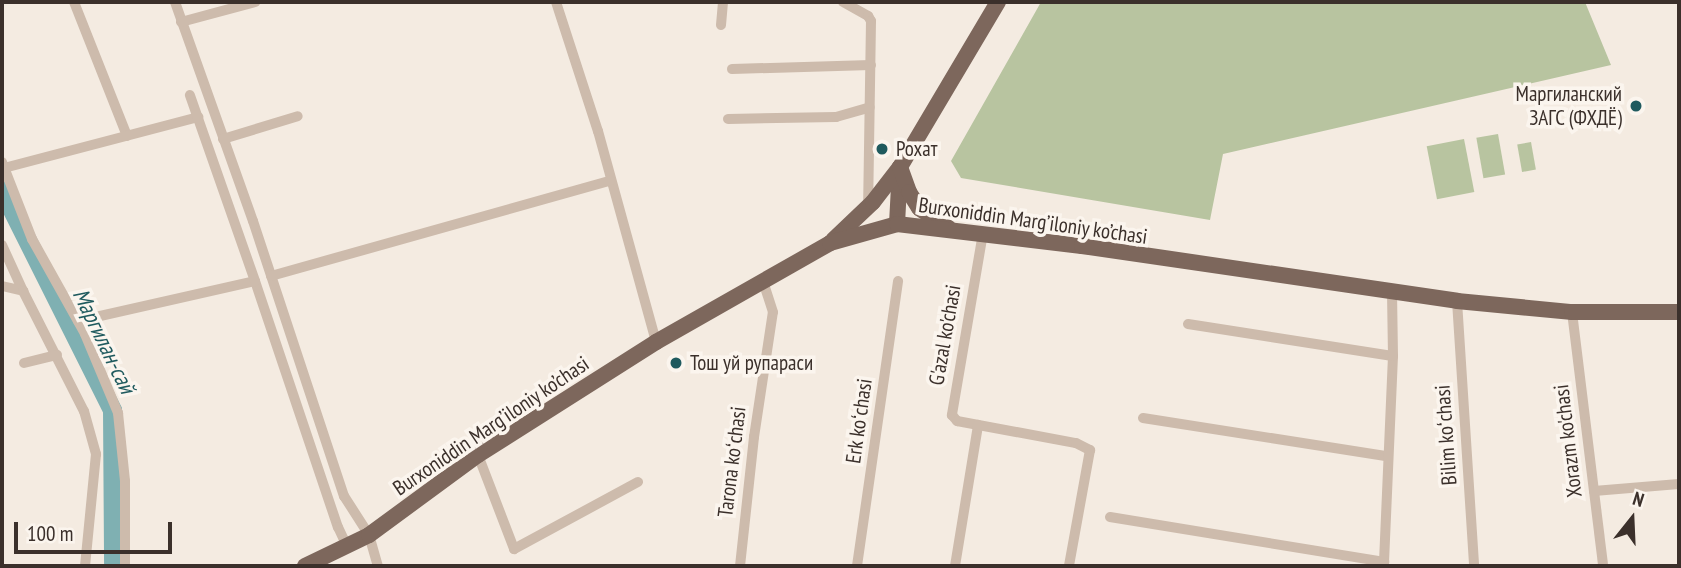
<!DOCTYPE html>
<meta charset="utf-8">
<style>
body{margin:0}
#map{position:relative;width:1681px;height:568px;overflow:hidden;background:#f4ebe1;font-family:"PT Sans Narrow",sans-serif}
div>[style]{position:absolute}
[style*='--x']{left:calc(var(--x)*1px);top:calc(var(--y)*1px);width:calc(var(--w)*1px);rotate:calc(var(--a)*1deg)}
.green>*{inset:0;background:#b8c4a0;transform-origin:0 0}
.river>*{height:19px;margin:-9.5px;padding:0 9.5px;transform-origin:9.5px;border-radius:9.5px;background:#7fb0b2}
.street>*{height:10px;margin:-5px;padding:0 5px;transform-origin:5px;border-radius:5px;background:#cdbbac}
.primary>*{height:16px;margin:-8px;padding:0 8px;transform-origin:8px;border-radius:8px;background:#7d675c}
.dots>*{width:19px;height:19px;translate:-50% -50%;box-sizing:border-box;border:4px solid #fbf5ee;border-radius:50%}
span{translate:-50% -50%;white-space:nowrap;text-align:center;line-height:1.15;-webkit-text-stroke:7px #fbf5ee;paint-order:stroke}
.poi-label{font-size:21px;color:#3b302b}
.right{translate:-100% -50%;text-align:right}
.left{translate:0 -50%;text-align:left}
.street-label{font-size:21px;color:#3b302b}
.water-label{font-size:23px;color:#1f5a5e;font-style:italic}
.frame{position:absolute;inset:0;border:4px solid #3b302b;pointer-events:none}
.north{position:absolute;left:1597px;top:484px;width:70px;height:70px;-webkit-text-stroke:5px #fbf5ee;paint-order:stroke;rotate:18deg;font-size:19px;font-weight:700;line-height:28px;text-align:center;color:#3b302b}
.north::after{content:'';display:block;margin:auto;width:24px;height:32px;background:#3b302b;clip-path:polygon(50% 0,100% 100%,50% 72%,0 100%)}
.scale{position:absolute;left:14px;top:522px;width:158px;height:32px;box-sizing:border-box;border:4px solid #3b302b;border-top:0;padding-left:9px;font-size:21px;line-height:24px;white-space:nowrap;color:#3b302b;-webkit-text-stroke:5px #fbf5ee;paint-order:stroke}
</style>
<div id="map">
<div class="green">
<div style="clip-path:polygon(1041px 2px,1585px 2px,1611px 65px,1223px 154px,1210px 220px,961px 178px,951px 161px)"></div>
<div style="left:1498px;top:134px;width:41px;height:22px;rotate:80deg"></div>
<div style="left:1464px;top:139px;width:54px;height:38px;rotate:79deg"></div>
<div style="left:1531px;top:142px;width:28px;height:14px;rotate:80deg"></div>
</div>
<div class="river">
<div style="--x:2;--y:190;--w:246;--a:63.4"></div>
<div style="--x:112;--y:410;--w:156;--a:89.6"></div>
</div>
<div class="street">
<div style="--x:74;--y:2;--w:144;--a:68.4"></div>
<div style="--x:175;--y:2;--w:232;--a:70.4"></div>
<div style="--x:253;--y:221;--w:290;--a:71.7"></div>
<div style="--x:344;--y:496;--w:46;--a:57.3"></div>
<div style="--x:369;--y:535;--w:32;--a:74"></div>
<div style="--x:556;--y:2;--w:136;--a:72"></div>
<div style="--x:598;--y:131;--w:219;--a:74.6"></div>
<div style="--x:843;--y:2;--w:29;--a:29"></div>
<div style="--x:868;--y:16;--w:6;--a:59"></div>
<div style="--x:871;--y:21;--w:186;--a:90.9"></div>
<div style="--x:181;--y:22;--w:77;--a:-15.1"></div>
<div style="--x:721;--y:25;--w:23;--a:-85"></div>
<div style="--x:732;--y:69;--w:139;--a:-1.6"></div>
<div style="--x:728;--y:119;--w:108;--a:-1.1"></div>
<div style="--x:836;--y:117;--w:35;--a:-16"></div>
<div style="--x:223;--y:139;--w:78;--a:-17"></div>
<div style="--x:2;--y:162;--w:83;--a:68.7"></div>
<div style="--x:32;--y:239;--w:109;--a:60.8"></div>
<div style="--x:85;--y:334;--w:86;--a:67.3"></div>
<div style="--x:118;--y:413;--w:68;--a:84.1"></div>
<div style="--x:125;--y:481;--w:85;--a:90"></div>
<div style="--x:4;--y:168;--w:201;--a:-14.7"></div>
<div style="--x:983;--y:233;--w:185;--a:99.7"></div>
<div style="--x:952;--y:415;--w:8;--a:50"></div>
<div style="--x:957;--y:421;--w:121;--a:10.5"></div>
<div style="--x:1076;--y:443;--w:16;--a:27"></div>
<div style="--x:1090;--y:450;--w:118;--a:100.3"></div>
<div style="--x:2;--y:245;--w:51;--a:65.5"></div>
<div style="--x:271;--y:276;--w:352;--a:-15.7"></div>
<div style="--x:255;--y:281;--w:260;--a:71.4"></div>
<div style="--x:338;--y:527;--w:23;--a:65"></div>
<div style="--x:2;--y:286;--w:22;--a:13"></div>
<div style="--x:23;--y:291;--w:135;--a:63.1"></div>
<div style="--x:84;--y:411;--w:45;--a:74.4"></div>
<div style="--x:96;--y:454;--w:113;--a:95.6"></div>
<div style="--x:1457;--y:301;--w:266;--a:86.3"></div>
<div style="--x:1572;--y:312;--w:256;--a:83"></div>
<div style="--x:78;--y:321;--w:181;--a:-12.7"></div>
<div style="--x:255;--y:281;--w:197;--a:-109.3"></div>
<div style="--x:1188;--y:324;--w:207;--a:8.9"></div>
<div style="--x:24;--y:363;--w:34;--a:-14"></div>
<div style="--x:1143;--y:418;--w:247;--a:8.9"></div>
<div style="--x:478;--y:455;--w:101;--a:69"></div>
<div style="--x:514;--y:549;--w:141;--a:-28.4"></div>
<div style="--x:1594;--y:491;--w:85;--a:-4.7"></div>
<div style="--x:1110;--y:517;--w:278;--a:9.3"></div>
<div style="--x:1384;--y:562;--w:206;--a:-87.5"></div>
<div style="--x:1393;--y:356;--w:63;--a:-90.9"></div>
<div style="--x:740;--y:566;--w:130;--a:-83.8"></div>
<div style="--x:754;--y:437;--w:126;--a:-81.4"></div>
<div style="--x:773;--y:312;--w:33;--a:-108"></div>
<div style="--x:857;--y:566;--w:288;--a:-81.8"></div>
<div style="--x:955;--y:566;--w:143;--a:-80.7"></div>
</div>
<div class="primary">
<div style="--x:897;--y:224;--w:57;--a:-87"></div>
<div style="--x:900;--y:167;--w:192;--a:-59.3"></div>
<div style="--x:833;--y:240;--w:55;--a:-43.5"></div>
<div style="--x:873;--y:202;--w:44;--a:-52.4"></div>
<div style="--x:900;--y:167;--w:27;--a:70"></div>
<div style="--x:909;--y:192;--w:19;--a:58"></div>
<div style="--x:919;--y:208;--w:36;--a:34"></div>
<div style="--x:305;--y:566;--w:71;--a:-25.8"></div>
<div style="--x:369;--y:535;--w:135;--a:-36.3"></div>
<div style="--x:478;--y:455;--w:211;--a:-32.4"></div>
<div style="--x:656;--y:342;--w:200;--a:-29.6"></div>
<div style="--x:830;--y:243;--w:70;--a:-15.8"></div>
<div style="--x:897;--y:224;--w:186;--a:6.8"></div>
<div style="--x:1082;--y:246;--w:379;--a:8.3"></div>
<div style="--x:1457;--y:301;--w:116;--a:5.5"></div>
<div style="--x:1572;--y:312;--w:107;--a:0"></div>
</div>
<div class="dots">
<div style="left:1636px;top:106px;background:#1f5a5e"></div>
<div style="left:882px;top:149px;background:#1f5a5e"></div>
<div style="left:676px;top:363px;background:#1f5a5e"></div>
</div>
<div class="poi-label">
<span class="right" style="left:1622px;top:106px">Маргиланский<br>ЗАГС (ФХДЁ)</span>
<span class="left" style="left:896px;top:149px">Рохат</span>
<span class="left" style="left:690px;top:363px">Тош уй рупараси</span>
</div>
<div class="street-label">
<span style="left:1033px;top:221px;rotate:8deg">Burxoniddin Marg’iloniy ko’chasi</span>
<span style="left:945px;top:335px;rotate:-80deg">G'azal ko'chasi</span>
<span style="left:859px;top:421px;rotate:-82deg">Erk koʻchasi</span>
<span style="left:491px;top:426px;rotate:-34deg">Burxoniddin Marg’iloniy ko’chasi</span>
<span style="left:1446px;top:435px;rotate:-94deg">Bilim koʻchasi</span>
<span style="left:1568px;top:441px;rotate:-97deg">Xorazm ko'chasi</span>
<span style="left:732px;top:462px;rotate:-83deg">Tarona koʻchasi</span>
</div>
<div class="water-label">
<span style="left:104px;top:341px;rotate:64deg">Маргилан-сай</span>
</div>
<div class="frame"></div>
<div class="north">N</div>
<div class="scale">100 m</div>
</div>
